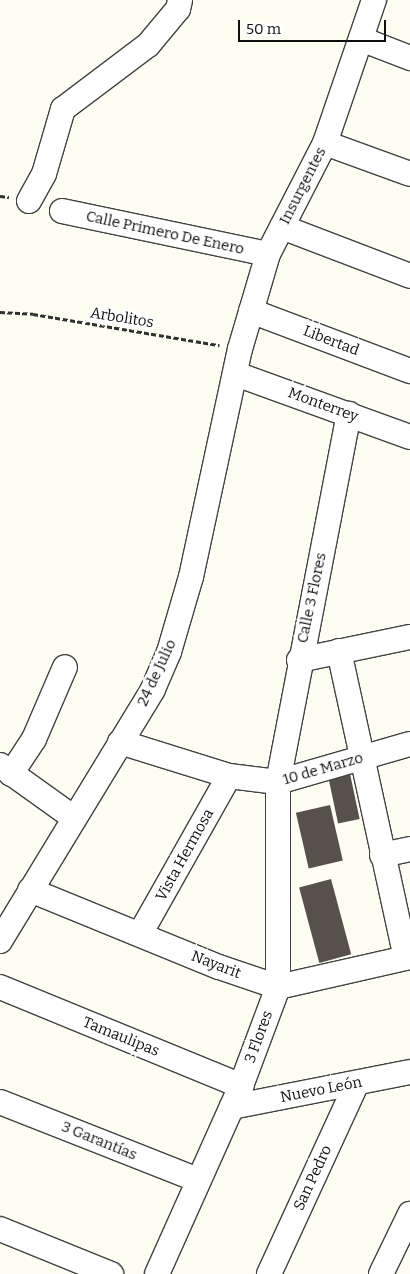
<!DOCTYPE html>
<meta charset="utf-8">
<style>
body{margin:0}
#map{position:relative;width:410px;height:1274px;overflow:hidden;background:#fefdf1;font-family:Bitter,serif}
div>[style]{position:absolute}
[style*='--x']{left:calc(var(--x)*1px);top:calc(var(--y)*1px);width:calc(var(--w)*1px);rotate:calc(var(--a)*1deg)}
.building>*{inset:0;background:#57514c;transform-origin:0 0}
.path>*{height:3px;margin-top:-1.5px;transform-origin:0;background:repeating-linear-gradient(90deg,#313131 0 5px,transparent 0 7.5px)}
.roads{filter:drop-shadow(1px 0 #424242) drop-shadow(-1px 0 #424242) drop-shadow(0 1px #424242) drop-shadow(0 -1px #424242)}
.minor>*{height:24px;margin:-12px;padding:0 12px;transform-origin:12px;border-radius:12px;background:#fff}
span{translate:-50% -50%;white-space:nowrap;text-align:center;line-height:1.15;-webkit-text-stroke:5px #fff;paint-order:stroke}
.street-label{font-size:15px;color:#0f0f0f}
.scale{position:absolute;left:238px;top:20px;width:148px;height:22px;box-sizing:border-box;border:2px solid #0f0f0f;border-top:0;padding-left:6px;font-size:15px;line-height:18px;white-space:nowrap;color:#0f0f0f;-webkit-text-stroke:4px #fff;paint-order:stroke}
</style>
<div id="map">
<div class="building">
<div style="left:349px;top:769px;width:51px;height:22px;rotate:78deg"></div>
<div style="left:330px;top:805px;width:57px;height:35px;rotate:77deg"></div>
<div style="left:331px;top:879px;width:78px;height:33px;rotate:75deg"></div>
</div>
<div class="path">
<div style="--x:0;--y:196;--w:9;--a:6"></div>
<div style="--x:0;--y:312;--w:33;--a:3"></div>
<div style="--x:33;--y:314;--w:189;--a:9.5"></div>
</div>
<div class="roads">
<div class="minor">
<div style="--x:361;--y:39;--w:53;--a:21.2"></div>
<div style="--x:325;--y:143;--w:90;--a:20"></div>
<div style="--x:29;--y:201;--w:31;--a:-61"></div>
<div style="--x:44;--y:174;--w:68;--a:-73.7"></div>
<div style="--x:63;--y:109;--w:106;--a:-37"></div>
<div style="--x:148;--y:45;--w:47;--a:-50.2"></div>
<div style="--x:178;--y:9;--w:9;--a:-77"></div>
<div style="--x:62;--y:211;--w:210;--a:11.8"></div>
<div style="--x:282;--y:227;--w:137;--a:20.9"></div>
<div style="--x:251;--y:311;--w:170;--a:20.7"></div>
<div style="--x:236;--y:374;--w:185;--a:19.9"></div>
<div style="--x:339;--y:651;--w:314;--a:77.7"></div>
<div style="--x:299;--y:660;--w:113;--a:-11.7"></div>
<div style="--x:120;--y:742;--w:114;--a:17.3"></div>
<div style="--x:229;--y:776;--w:49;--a:7"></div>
<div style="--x:278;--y:782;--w:137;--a:-16.1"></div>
<div style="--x:0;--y:765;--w:91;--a:35.6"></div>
<div style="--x:11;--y:774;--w:42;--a:-56.7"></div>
<div style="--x:34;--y:739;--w:78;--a:-66.7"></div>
<div style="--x:382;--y:855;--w:29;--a:-12"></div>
<div style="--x:30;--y:890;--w:204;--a:22.2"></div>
<div style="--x:219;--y:967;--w:62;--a:18.7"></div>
<div style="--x:278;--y:987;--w:135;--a:-12.8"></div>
<div style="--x:140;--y:934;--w:181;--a:-60.6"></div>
<div style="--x:0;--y:941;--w:295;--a:-58.7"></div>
<div style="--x:153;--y:689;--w:40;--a:-66.6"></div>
<div style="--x:169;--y:652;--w:78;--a:-73.7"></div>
<div style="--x:191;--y:577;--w:233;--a:-77.9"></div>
<div style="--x:240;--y:349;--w:99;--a:-73.6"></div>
<div style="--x:268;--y:254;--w:125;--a:-62.8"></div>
<div style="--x:325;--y:143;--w:151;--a:-71.1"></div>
<div style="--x:0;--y:987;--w:261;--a:22.3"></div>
<div style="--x:0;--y:1102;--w:213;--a:21.5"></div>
<div style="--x:232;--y:1107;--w:181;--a:-11.1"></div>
<div style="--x:0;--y:1229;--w:120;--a:22.1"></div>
<div style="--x:157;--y:1274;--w:206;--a:-65.9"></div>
<div style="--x:241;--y:1086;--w:106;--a:-69.5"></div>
<div style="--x:278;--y:987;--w:205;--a:-90"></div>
<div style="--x:278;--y:782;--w:375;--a:-79.1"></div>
<div style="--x:269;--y:1274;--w:210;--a:-65.3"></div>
<div style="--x:381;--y:1274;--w:67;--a:-64.2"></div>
</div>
</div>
<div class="street-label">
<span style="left:303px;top:186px;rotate:-63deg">Insurgentes</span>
<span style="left:165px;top:233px;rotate:12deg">Calle Primero De Enero</span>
<span style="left:122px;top:318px;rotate:9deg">Arbolitos</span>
<span style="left:331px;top:341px;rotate:21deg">Libertad</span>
<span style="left:323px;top:405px;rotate:20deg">Monterrey</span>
<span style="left:312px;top:598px;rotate:-78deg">Calle 3 Flores</span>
<span style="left:157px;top:673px;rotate:-65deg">24 de Julio</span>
<span style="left:323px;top:769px;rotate:-16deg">10 de Marzo</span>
<span style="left:185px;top:855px;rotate:-61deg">Vista Hermosa</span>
<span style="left:216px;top:965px;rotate:21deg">Nayarit</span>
<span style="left:121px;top:1037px;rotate:22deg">Tamaulipas</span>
<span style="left:259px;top:1037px;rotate:-70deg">3 Flores</span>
<span style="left:321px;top:1090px;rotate:-11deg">Nuevo León</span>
<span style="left:99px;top:1141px;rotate:22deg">3 Garantías</span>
<span style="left:313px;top:1178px;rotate:-65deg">San Pedro</span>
</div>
<div class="scale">50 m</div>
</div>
